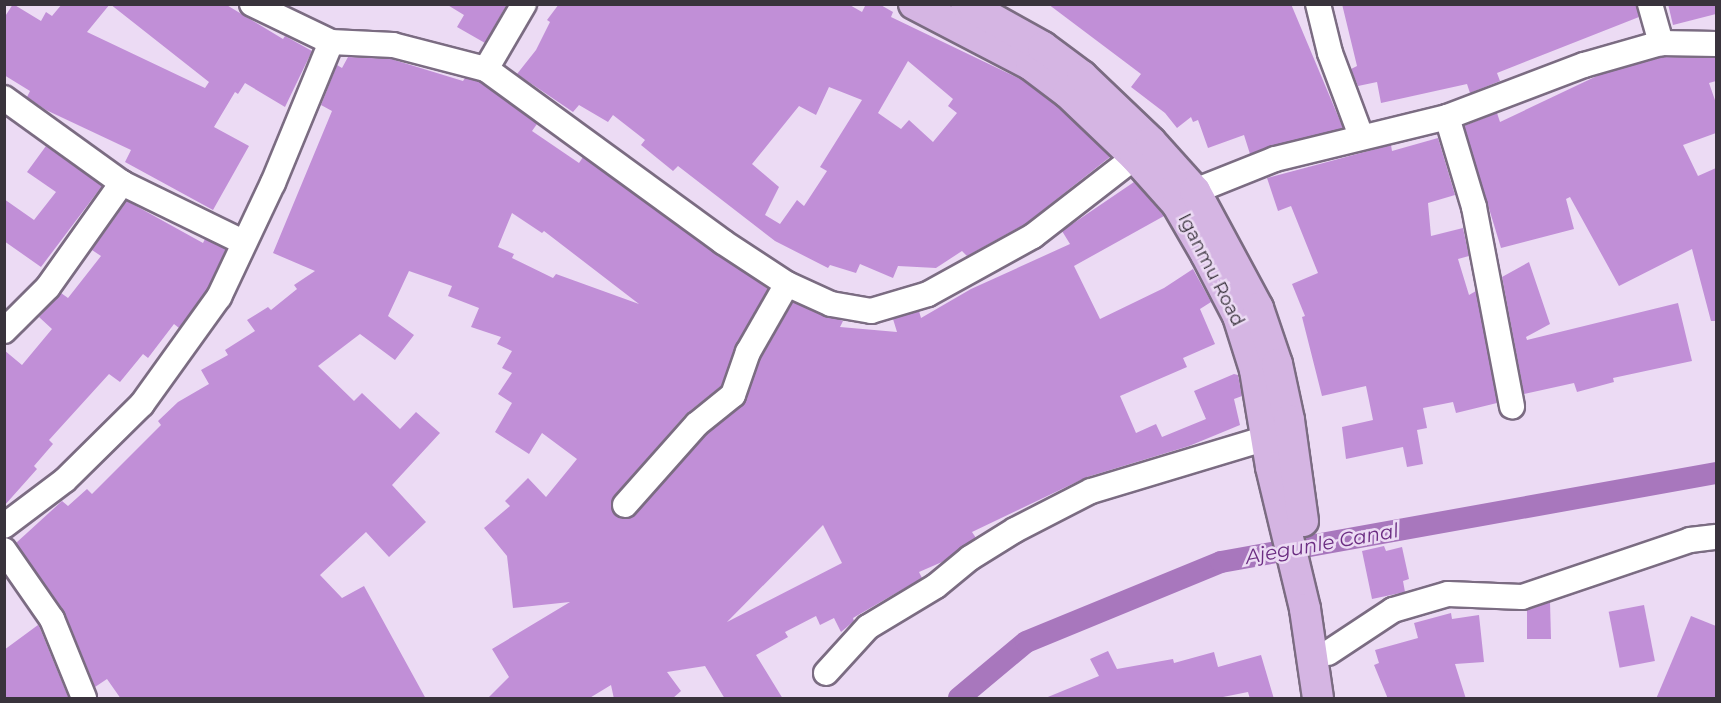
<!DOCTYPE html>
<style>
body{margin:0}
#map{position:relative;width:1721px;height:703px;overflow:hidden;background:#ecdbf4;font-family:Montserrat,sans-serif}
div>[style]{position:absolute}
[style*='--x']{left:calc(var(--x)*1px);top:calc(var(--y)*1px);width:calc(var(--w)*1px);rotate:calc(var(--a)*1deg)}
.canal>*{height:22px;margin:-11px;padding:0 11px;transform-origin:11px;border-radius:11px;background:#a877bd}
.building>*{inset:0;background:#c18fd7;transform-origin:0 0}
.roads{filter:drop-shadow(2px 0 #7b6c82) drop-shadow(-2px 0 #7b6c82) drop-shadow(0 2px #7b6c82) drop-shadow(0 -2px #7b6c82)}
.minor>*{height:24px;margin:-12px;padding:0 12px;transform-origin:12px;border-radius:12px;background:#fff}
.major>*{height:30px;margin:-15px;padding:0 15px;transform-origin:15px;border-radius:15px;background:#d5b5e3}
span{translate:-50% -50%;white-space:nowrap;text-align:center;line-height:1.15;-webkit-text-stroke:5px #ecdbf4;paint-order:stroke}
.street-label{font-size:18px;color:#39333c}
.water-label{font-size:20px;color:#6b2d82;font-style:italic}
.frame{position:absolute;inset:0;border:6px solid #39333c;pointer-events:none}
</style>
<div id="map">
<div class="canal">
<div style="--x:959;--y:698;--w:87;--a:-39.9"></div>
<div style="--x:1026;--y:642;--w:211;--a:-22.3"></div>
<div style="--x:1221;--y:562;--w:503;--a:-10.19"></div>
</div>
<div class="building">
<div style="clip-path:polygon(13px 4px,41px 21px,46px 12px,52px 16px,62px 4px,110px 4px,87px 32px,205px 88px,209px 82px,110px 4px,225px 4px,283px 39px,285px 36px,312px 51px,285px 107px,245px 83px,238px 94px,235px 92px,214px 127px,249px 146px,213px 210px,125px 162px,131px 150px,46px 110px,27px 97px,30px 91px,4px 75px,4px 18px)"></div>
<div style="clip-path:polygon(446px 4px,507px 4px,485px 43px,457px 27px,464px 15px)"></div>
<div style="clip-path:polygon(evenodd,559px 4px,848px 4px,862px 12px,866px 4px,879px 4px,893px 12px,891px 17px,1022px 80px,1057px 106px,1110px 157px,1025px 224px,967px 256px,962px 251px,936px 268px,898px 266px,893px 278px,860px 264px,856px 273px,830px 265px,828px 268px,775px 241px,678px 166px,673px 171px,641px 145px,645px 140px,613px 115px,608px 122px,579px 105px,573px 112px,517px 74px,536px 50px,550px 22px,547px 20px,559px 4px,908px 61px,953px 99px,948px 106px,957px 113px,933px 142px,909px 120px,901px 129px,878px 113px,908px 61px,559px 4px,829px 87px,862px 100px,820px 167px,827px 171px,804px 206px,797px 200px,780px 224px,765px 215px,779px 187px,752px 164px,799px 106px,816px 115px,829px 87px)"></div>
<div style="clip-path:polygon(1048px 4px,1291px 4px,1343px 128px,1250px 154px,1244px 135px,1208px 148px,1198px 120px,1193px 122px,1191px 117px,1177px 128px,1165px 113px,1131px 87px,1141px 74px)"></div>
<div style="clip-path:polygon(1342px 4px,1636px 4px,1639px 17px,1497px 73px,1500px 81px,1470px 93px,1467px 84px,1381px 103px,1377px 82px,1358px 86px,1351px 69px,1357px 66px)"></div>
<div style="clip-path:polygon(1668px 4px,1716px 4px,1716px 14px,1673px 25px)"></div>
<div style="clip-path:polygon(evenodd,348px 57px,391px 59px,463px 81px,465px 78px,480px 82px,537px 124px,532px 131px,579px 163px,583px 157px,768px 289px,736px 345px,721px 386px,686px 414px,614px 496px,612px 510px,622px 519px,636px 514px,707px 434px,742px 406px,761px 358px,793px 302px,843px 321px,840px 327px,897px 332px,893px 319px,919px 311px,921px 318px,971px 289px,1070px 244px,1062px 231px,1134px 182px,1164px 216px,1074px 266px,1100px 319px,1164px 288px,1193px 269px,1211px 302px,1200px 309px,1215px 344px,1183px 358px,1187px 367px,1120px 396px,1136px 433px,1156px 424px,1162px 437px,1206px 419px,1194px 391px,1234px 374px,1238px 375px,1242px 396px,1234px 399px,1240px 425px,1189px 446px,1087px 477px,972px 532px,976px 538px,942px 562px,919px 572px,922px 578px,853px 618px,854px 621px,841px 632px,834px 618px,820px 625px,816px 616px,785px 632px,788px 637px,756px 655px,783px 699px,725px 699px,705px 666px,667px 672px,681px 691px,672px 699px,614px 699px,611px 685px,588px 699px,487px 699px,509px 677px,492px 649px,570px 602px,513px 608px,507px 556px,484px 528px,510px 506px,505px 501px,528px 478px,546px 497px,577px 459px,542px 433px,529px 454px,495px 432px,512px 403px,498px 394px,512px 373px,502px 368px,512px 351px,497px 344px,501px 337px,471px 327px,479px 308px,448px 296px,452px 286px,409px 271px,388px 316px,414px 335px,395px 360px,360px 334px,318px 366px,354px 401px,362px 393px,400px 429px,416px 412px,440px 433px,392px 485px,426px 522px,389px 557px,366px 532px,320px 575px,342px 598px,364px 586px,426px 699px,121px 699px,107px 679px,95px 687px,64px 611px,16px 543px,62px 501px,68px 506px,87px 489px,92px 494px,161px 425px,158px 421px,178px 402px,209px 384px,201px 370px,228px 355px,225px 350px,255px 331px,247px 320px,268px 307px,271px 310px,297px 289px,294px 285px,315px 271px,273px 253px,332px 111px,321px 105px,337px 65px,342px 68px,348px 57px,512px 213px,542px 233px,544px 231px,639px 304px,556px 274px,553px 278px,512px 258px,514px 254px,498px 247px,512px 213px,348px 57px,823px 525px,842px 563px,727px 622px,823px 525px)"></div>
<div style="clip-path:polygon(1663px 57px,1716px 58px,1716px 81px,1709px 83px,1716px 103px,1716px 133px,1683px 145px,1698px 176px,1716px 168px,1716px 321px,1711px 321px,1692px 249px,1619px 286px,1570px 197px,1566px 199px,1574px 229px,1501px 248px,1464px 126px,1497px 113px,1500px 122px,1599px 75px)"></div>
<div style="clip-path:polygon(1438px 138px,1455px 195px,1428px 203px,1431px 236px,1463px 228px,1469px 256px,1458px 259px,1469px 295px,1476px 291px,1497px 403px,1456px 413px,1453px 402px,1423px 408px,1427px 428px,1417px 430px,1423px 464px,1407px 467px,1403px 447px,1346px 459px,1342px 427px,1373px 420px,1366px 386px,1322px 396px,1302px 317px,1305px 316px,1292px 284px,1318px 273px,1291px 206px,1278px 211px,1267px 178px,1391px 145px,1392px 151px)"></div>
<div style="clip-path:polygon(46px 146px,102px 186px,41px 267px,4px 241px,4px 199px,34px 220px,56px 192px,27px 172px)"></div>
<div style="clip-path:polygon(127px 201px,203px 243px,205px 239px,226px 249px,207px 290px,179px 328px,174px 324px,148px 358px,143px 354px,120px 382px,109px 374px,49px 440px,53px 444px,34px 466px,37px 469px,4px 506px,4px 350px,22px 365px,52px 329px,39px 317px,61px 293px,68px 298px,101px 256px,92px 250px)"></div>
<div style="clip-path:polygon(1529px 262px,1550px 324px,1526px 337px,1527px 340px,1678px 303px,1692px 361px,1613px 378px,1614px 382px,1577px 392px,1574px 383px,1524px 394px,1502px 277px)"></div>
<div style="clip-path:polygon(1384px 546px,1386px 551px,1402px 547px,1409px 579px,1403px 581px,1405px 592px,1372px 599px,1362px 551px)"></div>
<div style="clip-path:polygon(4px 576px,39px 626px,69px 699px,4px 699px,4px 650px,38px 625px)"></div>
<div style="clip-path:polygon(1550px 602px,1551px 639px,1527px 639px,1527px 610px)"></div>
<div style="left:1644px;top:605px;width:57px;height:36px;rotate:79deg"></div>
<div style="clip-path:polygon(1451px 613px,1452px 619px,1479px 615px,1484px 662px,1455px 664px,1466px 699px,1388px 699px,1374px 665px,1379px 663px,1375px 650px,1418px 638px,1414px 623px)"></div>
<div style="clip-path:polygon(1691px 616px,1716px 626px,1716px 699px,1656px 699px)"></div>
<div style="clip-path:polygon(1108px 651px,1117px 669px,1173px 659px,1174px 663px,1214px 652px,1218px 667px,1261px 655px,1274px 699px,1250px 699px,1248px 692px,1213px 699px,1043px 699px,1099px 676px,1090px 659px)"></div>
</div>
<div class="roads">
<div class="minor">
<div style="--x:252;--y:4;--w:88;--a:25.7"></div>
<div style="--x:331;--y:42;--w:62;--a:2.8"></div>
<div style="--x:393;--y:45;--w:96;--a:14.5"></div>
<div style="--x:486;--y:69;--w:293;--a:36.1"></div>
<div style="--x:723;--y:242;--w:77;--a:33.3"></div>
<div style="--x:787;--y:284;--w:48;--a:24.4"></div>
<div style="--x:831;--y:304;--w:41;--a:9.9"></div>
<div style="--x:871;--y:311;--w:59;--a:-16.6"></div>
<div style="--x:928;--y:294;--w:120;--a:-28.9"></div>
<div style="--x:1033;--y:236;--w:129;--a:-37.8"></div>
<div style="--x:1318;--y:4;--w:50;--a:76.2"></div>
<div style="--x:1330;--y:53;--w:89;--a:69.5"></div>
<div style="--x:1650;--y:4;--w:41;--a:74.2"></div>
<div style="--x:486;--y:69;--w:75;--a:-59.7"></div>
<div style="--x:4;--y:98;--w:145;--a:35.8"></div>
<div style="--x:122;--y:183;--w:135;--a:26"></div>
<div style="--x:1447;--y:117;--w:94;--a:73.3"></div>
<div style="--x:1474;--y:207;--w:203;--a:79.2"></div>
<div style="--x:1195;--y:191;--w:86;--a:-21.8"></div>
<div style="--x:1275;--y:159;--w:177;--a:-13.7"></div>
<div style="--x:1447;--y:117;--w:147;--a:-20.8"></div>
<div style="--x:1584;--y:65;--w:80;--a:-15.9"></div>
<div style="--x:1661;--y:43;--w:55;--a:1"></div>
<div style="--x:4;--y:331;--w:62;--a:-45"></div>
<div style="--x:48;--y:287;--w:128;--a:-54.6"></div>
<div style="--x:625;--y:505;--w:108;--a:-48.4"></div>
<div style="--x:697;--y:424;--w:46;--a:-38.9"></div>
<div style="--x:733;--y:395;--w:46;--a:-70.8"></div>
<div style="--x:748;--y:352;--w:78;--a:-60.2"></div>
<div style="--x:4;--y:526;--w:76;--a:-37"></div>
<div style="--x:65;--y:480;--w:108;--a:-44.6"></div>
<div style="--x:142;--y:404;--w:132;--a:-54.3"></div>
<div style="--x:219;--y:297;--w:126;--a:-64.7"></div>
<div style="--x:273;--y:183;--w:152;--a:-67.6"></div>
<div style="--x:4;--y:550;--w:84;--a:55.2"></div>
<div style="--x:52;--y:619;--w:85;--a:67.9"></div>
<div style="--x:1328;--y:653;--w:78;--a:-33.5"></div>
<div style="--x:1393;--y:610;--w:57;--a:-16.2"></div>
<div style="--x:1448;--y:594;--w:74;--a:2.3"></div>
<div style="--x:1522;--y:597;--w:177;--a:-18.7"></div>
<div style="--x:1690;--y:540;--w:26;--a:-7"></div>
<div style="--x:826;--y:673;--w:62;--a:-47.6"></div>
<div style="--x:868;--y:627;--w:79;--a:-31.1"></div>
<div style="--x:936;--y:586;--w:44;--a:-39.5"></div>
<div style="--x:970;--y:558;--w:53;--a:-31.9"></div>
<div style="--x:1015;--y:530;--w:85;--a:-27.2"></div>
<div style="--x:1091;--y:491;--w:183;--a:-16.8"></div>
</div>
<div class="major">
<div style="--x:914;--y:4;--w:132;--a:27.5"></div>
<div style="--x:1031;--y:65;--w:46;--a:37.1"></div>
<div style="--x:1068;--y:93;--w:93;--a:43.7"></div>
<div style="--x:1135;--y:157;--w:63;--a:48.2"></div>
<div style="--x:1177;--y:204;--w:58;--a:59.9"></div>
<div style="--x:1206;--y:254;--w:70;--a:62.7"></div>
<div style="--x:1238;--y:316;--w:57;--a:72.5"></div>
<div style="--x:1255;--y:370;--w:98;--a:80.6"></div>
<div style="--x:1271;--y:467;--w:146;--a:76.5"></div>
<div style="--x:1305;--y:609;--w:90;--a:81.7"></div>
<div style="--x:966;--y:4;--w:88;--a:29.2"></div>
<div style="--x:1043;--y:47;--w:49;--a:36.6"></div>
<div style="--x:1082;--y:76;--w:95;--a:43.7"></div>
<div style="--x:1151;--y:142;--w:66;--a:48.1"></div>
<div style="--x:1195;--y:191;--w:133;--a:61.7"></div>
<div style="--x:1258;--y:308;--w:59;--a:71.3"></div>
<div style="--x:1277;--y:364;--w:57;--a:77.9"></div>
<div style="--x:1289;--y:420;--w:102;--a:82.1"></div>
</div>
</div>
<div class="street-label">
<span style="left:1211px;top:270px;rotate:63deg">Iganmu Road</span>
</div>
<div class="water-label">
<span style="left:1322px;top:544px;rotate:-10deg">Ajegunle Canal</span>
</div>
<div class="frame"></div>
</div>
